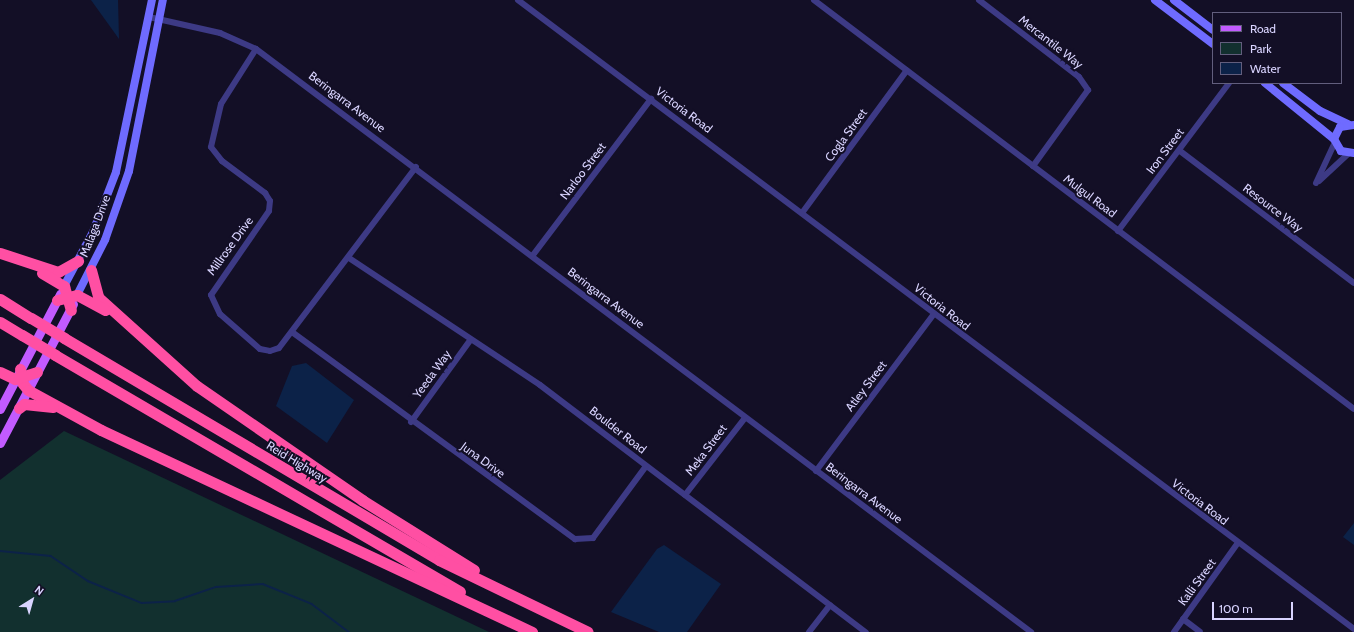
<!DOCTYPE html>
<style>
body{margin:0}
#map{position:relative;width:1354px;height:632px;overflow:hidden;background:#130f26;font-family:Cabin,sans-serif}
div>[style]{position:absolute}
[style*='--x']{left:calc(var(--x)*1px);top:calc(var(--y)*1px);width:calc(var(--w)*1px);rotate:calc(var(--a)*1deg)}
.green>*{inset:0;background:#12302f}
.water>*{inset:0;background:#0c2248}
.stream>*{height:1.5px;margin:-0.75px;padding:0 0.75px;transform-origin:0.75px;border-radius:0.75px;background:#0c2248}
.street>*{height:6px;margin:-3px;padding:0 3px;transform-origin:3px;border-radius:3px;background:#3d3a85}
.secondary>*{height:8px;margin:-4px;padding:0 4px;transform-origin:4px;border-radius:4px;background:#6f6bff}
.primary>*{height:9px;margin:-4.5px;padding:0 4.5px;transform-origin:4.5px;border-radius:4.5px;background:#c25bff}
.highway>*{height:11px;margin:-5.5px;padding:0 5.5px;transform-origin:5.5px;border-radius:5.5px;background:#ff4fa3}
.highway-bridge>*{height:11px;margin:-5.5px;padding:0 5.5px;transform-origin:5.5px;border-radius:5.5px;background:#ff4fa3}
span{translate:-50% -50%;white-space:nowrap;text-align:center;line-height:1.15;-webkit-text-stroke:4px #130f26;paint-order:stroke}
.street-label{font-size:12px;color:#d9d4ff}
.legend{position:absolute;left:1212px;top:12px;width:130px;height:72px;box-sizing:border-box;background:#130f26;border:1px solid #625e7d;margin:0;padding:5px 7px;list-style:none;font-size:12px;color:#d9d4ff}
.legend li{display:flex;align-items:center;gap:8px;height:20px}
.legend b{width:20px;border:1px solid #625e7d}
.north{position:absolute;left:12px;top:580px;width:40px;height:40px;-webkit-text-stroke:3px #130f26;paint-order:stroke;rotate:37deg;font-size:11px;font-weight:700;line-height:16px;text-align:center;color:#d9d4ff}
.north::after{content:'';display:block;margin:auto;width:14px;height:18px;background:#d9d4ff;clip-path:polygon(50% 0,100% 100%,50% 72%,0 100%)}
.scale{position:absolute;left:1212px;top:602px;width:81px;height:18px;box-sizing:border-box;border:2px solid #d9d4ff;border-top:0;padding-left:5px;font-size:12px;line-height:14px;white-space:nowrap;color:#d9d4ff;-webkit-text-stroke:3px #130f26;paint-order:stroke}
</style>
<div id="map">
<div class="green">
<div style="clip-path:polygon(64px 431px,489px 632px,0 632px,0 480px)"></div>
</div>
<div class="water">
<div style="clip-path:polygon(91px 0,118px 0,119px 39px)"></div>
<div style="clip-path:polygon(306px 363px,354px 400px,327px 443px,276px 406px,292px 366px)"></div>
<div style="clip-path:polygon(1354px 523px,1354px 545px,1343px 537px)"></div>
<div style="clip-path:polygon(664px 545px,721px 584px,687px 632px,659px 632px,611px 612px,657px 549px)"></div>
</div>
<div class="stream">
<div style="--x:0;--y:551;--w:51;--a:5.6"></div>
<div style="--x:51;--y:556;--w:45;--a:34"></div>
<div style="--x:88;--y:581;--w:58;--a:22.2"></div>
<div style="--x:142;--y:603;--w:33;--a:-3"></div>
<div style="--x:175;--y:601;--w:43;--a:-18.9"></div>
<div style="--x:216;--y:587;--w:47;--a:-3.7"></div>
<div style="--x:263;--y:584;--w:53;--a:22.2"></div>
<div style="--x:312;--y:604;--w:46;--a:37.1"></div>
</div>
<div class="street">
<div style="--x:518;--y:0;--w:1046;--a:36.96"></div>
<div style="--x:814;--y:0;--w:677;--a:37.14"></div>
<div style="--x:979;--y:0;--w:126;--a:37.6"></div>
<div style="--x:1079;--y:77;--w:16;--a:55"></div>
<div style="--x:1088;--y:90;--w:94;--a:125.9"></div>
<div style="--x:149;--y:17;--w:73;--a:12.7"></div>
<div style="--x:220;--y:33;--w:39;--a:24"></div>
<div style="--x:256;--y:49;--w:970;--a:36.95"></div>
<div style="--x:256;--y:49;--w:65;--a:122.5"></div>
<div style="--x:221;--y:104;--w:44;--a:103.1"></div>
<div style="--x:211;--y:147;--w:18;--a:52"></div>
<div style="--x:222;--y:161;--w:54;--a:36.7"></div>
<div style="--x:265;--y:193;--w:9;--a:58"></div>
<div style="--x:270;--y:201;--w:10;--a:96"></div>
<div style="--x:269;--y:211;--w:102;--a:124.6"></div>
<div style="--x:211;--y:295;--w:21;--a:65"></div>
<div style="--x:220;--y:314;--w:53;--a:41.2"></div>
<div style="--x:260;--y:349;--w:10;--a:11"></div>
<div style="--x:270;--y:351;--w:9;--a:-18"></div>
<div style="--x:279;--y:348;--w:227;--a:-52.9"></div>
<div style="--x:1180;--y:151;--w:218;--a:37.2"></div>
<div style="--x:1319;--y:181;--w:40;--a:-43"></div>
<div style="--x:1316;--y:183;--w:45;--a:-65.1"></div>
<div style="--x:802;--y:213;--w:177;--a:-53.7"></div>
<div style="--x:1118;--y:231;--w:185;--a:-53.1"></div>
<div style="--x:533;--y:255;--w:196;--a:-52.9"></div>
<div style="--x:349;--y:258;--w:229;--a:33.6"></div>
<div style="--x:540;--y:385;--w:409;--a:37.2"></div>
<div style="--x:292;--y:332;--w:351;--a:36.2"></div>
<div style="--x:575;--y:539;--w:18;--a:-3"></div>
<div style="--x:593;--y:538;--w:89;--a:-53.6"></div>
<div style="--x:411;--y:422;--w:102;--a:-54.1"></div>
<div style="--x:816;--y:471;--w:196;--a:-53.1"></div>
<div style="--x:685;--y:495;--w:98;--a:-52.1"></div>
<div style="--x:1183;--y:619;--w:21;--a:37"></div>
<div style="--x:809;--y:632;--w:34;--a:-52"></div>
<div style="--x:1174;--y:632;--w:108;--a:-54.4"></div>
</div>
<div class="secondary">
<div style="--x:1155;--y:0;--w:73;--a:37.2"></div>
<div style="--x:1174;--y:0;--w:49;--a:37.6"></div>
<div style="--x:1265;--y:83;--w:89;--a:39.1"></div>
<div style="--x:1283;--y:83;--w:46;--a:37.1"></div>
<div style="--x:1320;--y:111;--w:31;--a:25"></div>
<div style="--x:1354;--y:125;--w:14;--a:172"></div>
<div style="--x:1340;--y:127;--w:13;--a:117"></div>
<div style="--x:1334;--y:139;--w:14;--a:60"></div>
<div style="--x:1341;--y:151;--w:13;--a:9"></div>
<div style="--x:64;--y:286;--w:61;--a:-61.8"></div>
<div style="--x:93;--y:232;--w:64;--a:-69"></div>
<div style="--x:116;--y:172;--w:176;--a:-78.2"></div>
<div style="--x:77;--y:295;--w:62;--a:-63"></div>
<div style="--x:105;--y:240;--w:73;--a:-70.8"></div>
<div style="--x:129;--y:171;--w:174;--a:-78.8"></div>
</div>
<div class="primary">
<div style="--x:0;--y:409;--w:130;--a:-62.4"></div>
<div style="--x:0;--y:443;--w:157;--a:-62.3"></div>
</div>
<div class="highway">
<div style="--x:0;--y:253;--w:61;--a:18.1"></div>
<div style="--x:58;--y:272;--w:23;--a:-29"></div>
<div style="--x:91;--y:270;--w:28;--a:75"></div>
<div style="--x:98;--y:297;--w:133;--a:42"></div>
<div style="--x:197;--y:386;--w:201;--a:34.6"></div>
<div style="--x:362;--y:500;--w:132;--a:32"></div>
<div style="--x:42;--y:273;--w:26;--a:31"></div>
<div style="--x:64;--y:286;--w:25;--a:74"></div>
<div style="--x:0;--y:299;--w:36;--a:32"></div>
<div style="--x:57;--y:300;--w:21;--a:-14"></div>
<div style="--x:77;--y:295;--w:32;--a:28"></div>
<div style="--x:0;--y:322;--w:26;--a:31"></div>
<div style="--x:64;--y:338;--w:436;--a:30.6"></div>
<div style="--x:439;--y:560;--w:165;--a:25.8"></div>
<div style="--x:55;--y:355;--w:469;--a:30.3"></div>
<div style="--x:20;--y:369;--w:15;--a:79"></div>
<div style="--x:23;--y:384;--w:8;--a:50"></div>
<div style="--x:28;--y:390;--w:83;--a:28.7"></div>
<div style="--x:101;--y:430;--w:476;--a:25.1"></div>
<div style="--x:0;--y:372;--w:17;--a:25"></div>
<div style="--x:15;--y:379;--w:23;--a:-18"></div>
<div style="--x:19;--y:408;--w:6;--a:-39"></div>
<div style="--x:24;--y:404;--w:29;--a:6"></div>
</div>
<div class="highway-bridge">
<div style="--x:31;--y:318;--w:39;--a:31"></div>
<div style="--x:22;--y:335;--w:39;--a:31"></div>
</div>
<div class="street-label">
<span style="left:1051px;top:42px;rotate:38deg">Mercantile Way</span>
<span style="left:347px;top:102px;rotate:37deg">Beringarra Avenue</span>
<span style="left:684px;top:110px;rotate:37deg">Victoria Road</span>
<span style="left:846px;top:135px;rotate:-54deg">Cogla Street</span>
<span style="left:1165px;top:151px;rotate:-53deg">Iron Street</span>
<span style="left:583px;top:171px;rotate:-53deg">Narloo Street</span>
<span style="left:1090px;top:196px;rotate:37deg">Mulgul Road</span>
<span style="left:1273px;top:208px;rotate:37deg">Resource Way</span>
<span style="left:95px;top:226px;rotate:-69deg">Malaga Drive</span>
<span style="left:230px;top:246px;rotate:-54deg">Millrose Drive</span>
<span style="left:606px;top:298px;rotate:37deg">Beringarra Avenue</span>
<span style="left:942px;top:307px;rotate:38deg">Victoria Road</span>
<span style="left:432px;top:374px;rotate:-54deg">Yeeda Way</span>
<span style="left:866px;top:386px;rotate:-53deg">Atley Street</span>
<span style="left:618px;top:430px;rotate:38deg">Boulder Road</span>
<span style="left:706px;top:450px;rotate:-53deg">Meka Street</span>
<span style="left:483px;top:460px;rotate:36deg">Juna Drive</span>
<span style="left:297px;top:462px;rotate:31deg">Reid Highway</span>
<span style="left:864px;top:493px;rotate:37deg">Beringarra Avenue</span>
<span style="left:1200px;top:502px;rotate:37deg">Victoria Road</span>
<span style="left:1197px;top:582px;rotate:-54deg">Kalli Street</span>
</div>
<ul class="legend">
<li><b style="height:5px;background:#c25bff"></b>Road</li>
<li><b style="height:11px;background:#12302f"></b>Park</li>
<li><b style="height:11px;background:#0c2248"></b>Water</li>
</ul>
<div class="north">N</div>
<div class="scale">100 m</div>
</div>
